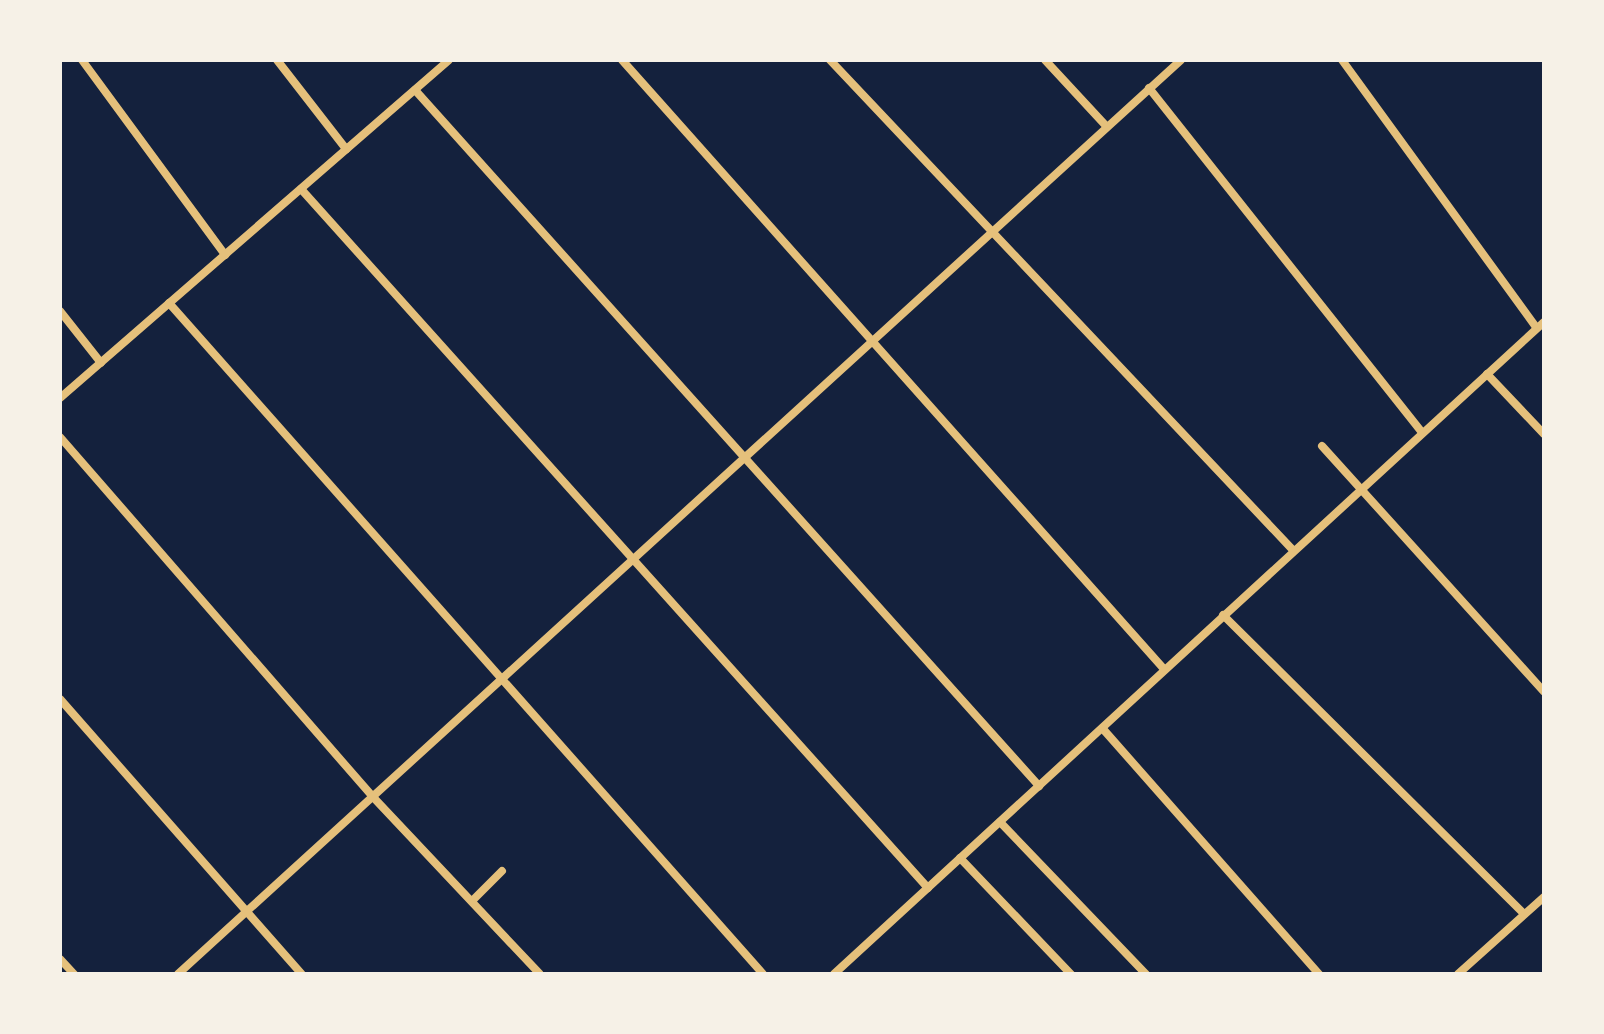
<!DOCTYPE html>
<style>
body{margin:0}
#map{position:relative;width:1604px;height:1034px;overflow:hidden;background:#14213d;font-family:"DM Sans",sans-serif}
div>[style]{position:absolute}
[style*='--x']{left:calc(var(--x)*1px);top:calc(var(--y)*1px);width:calc(var(--w)*1px);rotate:calc(var(--a)*1deg)}
.minor>*{height:8px;margin:-4px;padding:0 4px;transform-origin:4px;border-radius:4px;background:#e5c07b}
span{translate:-50% -50%;white-space:nowrap;text-align:center;line-height:1.15;-webkit-text-stroke:8px #f6f1e7;paint-order:stroke}
.frame{position:absolute;inset:0;border:62px solid #f6f1e7;pointer-events:none}
</style>
<div id="map">
<div class="minor">
<div style="--x:82;--y:60;--w:242;--a:53.7"></div>
<div style="--x:277;--y:60;--w:113;--a:52.2"></div>
<div style="--x:622;--y:60;--w:815;--a:48.33"></div>
<div style="--x:830;--y:60;--w:673;--a:46.63"></div>
<div style="--x:1045;--y:60;--w:91;--a:47.2"></div>
<div style="--x:1342;--y:60;--w:331;--a:54"></div>
<div style="--x:1149;--y:88;--w:439;--a:51.6"></div>
<div style="--x:415;--y:90;--w:935;--a:48.12"></div>
<div style="--x:301;--y:189;--w:939;--a:48.11"></div>
<div style="--x:169;--y:303;--w:896;--a:48.48"></div>
<div style="--x:60;--y:311;--w:66;--a:51.7"></div>
<div style="--x:1487;--y:374;--w:83;--a:46.5"></div>
<div style="--x:60;--y:398;--w:515;--a:-40.99"></div>
<div style="--x:60;--y:437;--w:477;--a:49"></div>
<div style="--x:373;--y:797;--w:243;--a:46.7"></div>
<div style="--x:1322;--y:446;--w:331;--a:47.9"></div>
<div style="--x:1223;--y:615;--w:424;--a:44.8"></div>
<div style="--x:60;--y:699;--w:366;--a:48.7"></div>
<div style="--x:1103;--y:729;--w:327;--a:48.6"></div>
<div style="--x:1000;--y:822;--w:211;--a:46.2"></div>
<div style="--x:960;--y:858;--w:161;--a:46.3"></div>
<div style="--x:473;--y:900;--w:41;--a:-45"></div>
<div style="--x:60;--y:959;--w:21;--a:47"></div>
<div style="--x:178;--y:974;--w:1357;--a:-42.34"></div>
<div style="--x:834;--y:974;--w:964;--a:-42.56"></div>
<div style="--x:1458;--y:974;--w:115;--a:-41.8"></div>
</div>
<div class="frame"></div>
</div>
